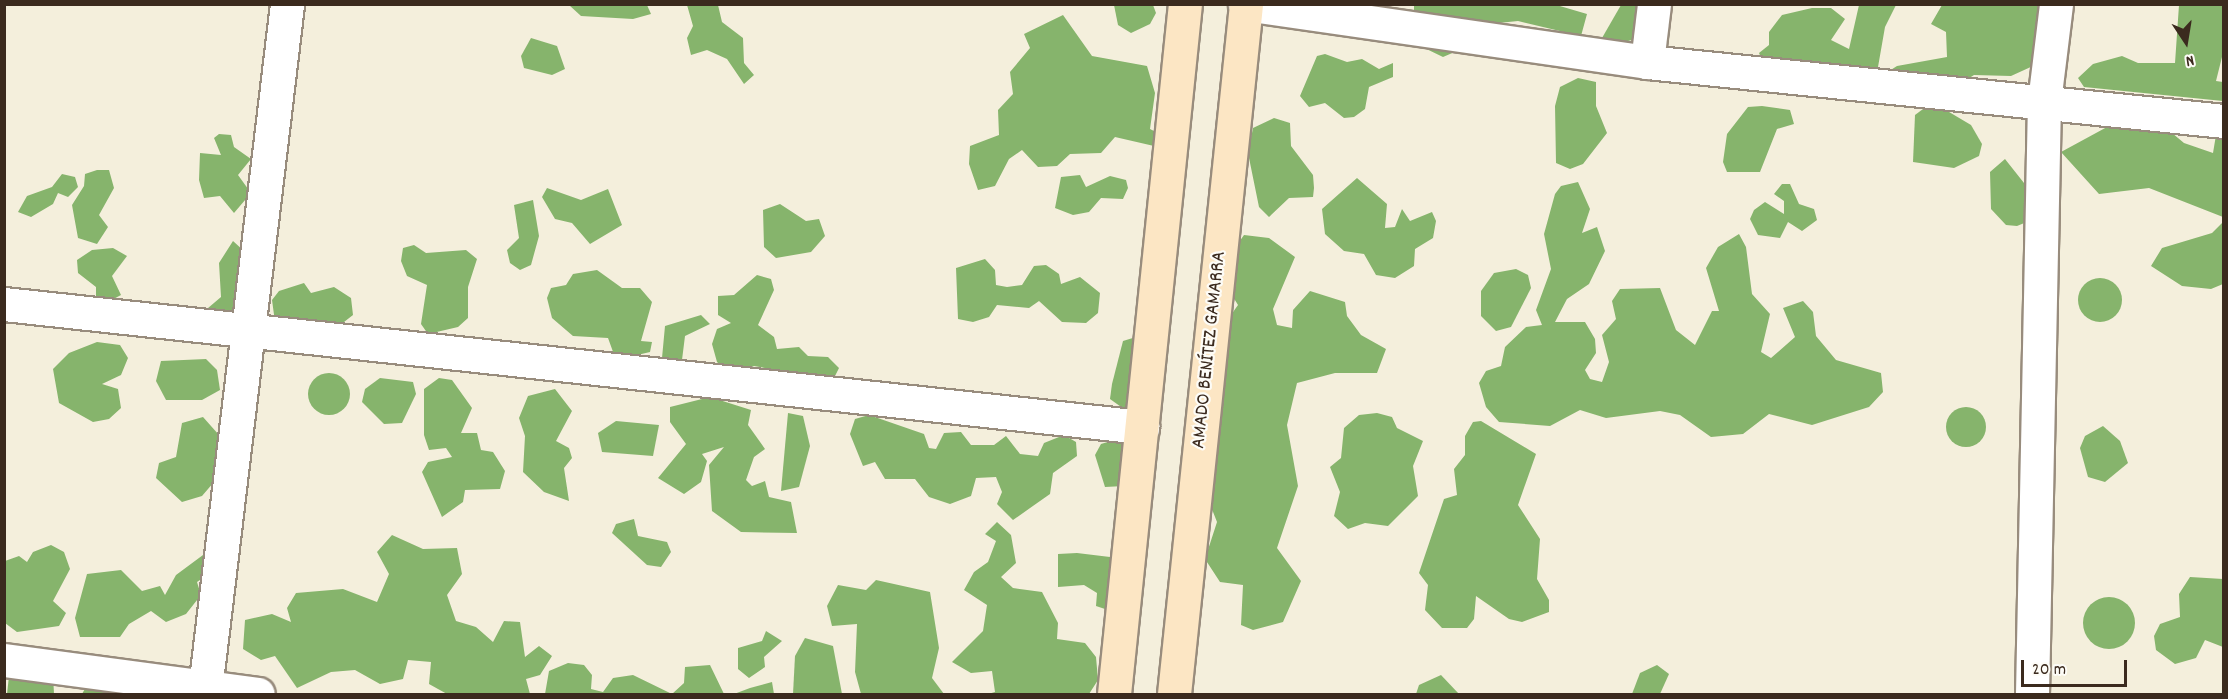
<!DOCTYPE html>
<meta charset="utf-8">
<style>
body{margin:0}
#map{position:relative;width:2228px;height:699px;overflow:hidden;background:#f4efdc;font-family:Dekko,sans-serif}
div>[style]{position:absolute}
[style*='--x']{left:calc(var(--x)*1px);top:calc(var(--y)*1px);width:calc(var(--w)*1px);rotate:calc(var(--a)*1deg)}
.forest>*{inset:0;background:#86b46c}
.round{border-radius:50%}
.roads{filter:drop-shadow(2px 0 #988c7d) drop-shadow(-2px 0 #988c7d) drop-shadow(0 2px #988c7d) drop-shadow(0 -2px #988c7d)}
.street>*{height:33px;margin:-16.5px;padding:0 16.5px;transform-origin:16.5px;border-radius:16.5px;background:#fff}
.secondary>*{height:33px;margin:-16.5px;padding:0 16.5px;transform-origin:16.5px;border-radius:16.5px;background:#fce6c4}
span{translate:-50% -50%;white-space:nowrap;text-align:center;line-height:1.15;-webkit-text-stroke:4.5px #fdfcf7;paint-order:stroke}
.street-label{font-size:20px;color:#3b2a1e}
.frame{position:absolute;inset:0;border:6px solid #3b2a1e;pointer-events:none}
.north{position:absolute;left:2156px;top:12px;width:60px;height:60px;-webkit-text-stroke:4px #fdfcf7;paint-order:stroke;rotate:168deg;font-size:16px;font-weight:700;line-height:24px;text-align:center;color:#3b2a1e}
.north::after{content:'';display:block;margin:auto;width:21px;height:27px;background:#3b2a1e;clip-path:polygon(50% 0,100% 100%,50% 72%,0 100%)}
.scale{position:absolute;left:2021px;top:660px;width:106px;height:27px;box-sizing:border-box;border:3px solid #3b2a1e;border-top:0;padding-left:8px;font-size:18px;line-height:21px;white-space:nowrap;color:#3b2a1e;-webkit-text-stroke:4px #fdfcf7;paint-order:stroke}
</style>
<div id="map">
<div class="forest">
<div style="clip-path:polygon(1553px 4px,1587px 14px,1581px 36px,1518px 21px,1469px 26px,1457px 51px,1443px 57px,1414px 43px,1414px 5px)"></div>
<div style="clip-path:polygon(569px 5px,647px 5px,651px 14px,633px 19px,581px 16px)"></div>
<div style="clip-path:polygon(687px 5px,718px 5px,722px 22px,743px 38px,744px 63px,754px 75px,744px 84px,727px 59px,707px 50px,691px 55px,687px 38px,693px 26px)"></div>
<div style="clip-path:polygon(1114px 5px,1153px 5px,1156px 13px,1150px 24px,1131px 33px,1118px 25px)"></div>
<div style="clip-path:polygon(1621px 5px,1666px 5px,1645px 36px,1618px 44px,1602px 38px)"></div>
<div style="clip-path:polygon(1859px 5px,1896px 5px,1885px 27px,1878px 67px,1862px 74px,1763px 62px,1759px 53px,1769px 45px,1769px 32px,1782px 15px,1812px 8px,1831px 8px,1845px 19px,1831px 40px,1849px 49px)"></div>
<div style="clip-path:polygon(1942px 5px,2049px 5px,2037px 19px,2035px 65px,2011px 76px,1974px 75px,1943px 95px,1886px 73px,1897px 66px,1947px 57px,1946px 32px,1931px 24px)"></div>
<div style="clip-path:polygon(2179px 5px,2223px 5px,2223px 53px,2216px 81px,2223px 82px,2223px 101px,2084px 87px,2078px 78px,2093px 64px,2122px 56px,2138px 63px,2175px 63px)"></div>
<div style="clip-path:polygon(1063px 15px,1092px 56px,1147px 66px,1155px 93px,1150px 129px,1162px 135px,1154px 146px,1115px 137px,1101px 153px,1070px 154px,1057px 166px,1038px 167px,1022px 150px,1009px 159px,995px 186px,978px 190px,969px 164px,970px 146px,999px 135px,998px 110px,1013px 94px,1010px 72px,1030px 48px,1024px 34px)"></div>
<div style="clip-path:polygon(531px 38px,557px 46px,565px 69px,552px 75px,524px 68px,521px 56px)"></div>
<div style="clip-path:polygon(1325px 54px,1347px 62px,1362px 59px,1379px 69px,1393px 63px,1393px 77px,1369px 87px,1365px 109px,1354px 117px,1344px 118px,1325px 103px,1309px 107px,1300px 96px,1317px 56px)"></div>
<div style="clip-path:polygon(1578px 78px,1596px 82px,1596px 106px,1607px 133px,1583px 164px,1570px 169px,1556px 163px,1555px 106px,1560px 87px)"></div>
<div style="clip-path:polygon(1762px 106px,1790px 110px,1794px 124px,1777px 129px,1760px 172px,1727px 172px,1723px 162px,1727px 134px,1748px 107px)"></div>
<div style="clip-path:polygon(2142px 108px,2184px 143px,2213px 153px,2219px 117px,2223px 118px,2223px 217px,2149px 188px,2099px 194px,2061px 152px)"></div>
<div style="clip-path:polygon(1923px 109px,1944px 109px,1971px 125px,1982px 144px,1979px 156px,1954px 168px,1913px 162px,1915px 115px)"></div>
<div style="clip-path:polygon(1274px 118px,1290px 123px,1291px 146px,1313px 175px,1314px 188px,1313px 197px,1289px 198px,1269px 217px,1259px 207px,1248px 153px,1253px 128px)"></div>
<div style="clip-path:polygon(219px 134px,231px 135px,234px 147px,251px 159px,238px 175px,251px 193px,234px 213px,220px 196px,204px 198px,199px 180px,200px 153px,221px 155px,214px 138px)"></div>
<div style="clip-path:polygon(2005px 159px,2024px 183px,2036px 169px,2049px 213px,2017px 226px,2006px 225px,1991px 209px,1990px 172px)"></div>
<div style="clip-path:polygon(97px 170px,109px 170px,114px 188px,99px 215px,108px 227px,97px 244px,78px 238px,72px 205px,84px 186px,85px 174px)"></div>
<div style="clip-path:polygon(62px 174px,75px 177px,78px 187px,68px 197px,58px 193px,53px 204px,31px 217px,18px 212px,27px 196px,52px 187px)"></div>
<div style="clip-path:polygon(1080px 175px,1086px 187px,1110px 176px,1126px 180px,1128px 188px,1123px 199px,1101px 198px,1089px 212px,1073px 215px,1055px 208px,1061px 177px)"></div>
<div style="clip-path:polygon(1357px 178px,1387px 204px,1385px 228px,1395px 227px,1402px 209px,1410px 221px,1432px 212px,1436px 221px,1433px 238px,1415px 249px,1414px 266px,1395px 278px,1376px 275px,1364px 254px,1344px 251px,1325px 234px,1322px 209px)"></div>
<div style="clip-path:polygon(1578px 182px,1590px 209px,1582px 233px,1597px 227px,1605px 251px,1589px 284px,1567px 299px,1555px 322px,1585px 322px,1595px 339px,1596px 353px,1585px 370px,1590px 379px,1602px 382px,1609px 362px,1602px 335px,1616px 319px,1612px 301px,1620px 289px,1660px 288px,1676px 330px,1695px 345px,1712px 311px,1719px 311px,1706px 268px,1718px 247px,1739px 234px,1746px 247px,1752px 294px,1770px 314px,1761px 352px,1771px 358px,1795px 337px,1783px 308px,1803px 301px,1813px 312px,1816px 336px,1836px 360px,1881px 373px,1883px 392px,1869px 407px,1812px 425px,1769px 414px,1743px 434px,1711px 437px,1680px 415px,1660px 411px,1606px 418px,1580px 410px,1550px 426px,1499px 422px,1486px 407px,1479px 383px,1486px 371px,1501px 366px,1505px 347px,1526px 327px,1542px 325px,1536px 310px,1551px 269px,1544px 234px,1555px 194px,1561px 186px)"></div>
<div style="clip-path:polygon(1782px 184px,1790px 184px,1799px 204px,1814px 209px,1817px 220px,1802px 231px,1788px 222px,1780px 238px,1758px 235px,1750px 219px,1754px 210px,1765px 202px,1784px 214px,1784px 201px,1774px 194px)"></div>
<div style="clip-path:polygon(547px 188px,581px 200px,608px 189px,622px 225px,590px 244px,572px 223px,555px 219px,542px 197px)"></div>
<div style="clip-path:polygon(533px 200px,539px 236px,531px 265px,520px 270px,510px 263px,507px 250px,519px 238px,514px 205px)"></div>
<div style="clip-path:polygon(780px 204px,806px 221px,819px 219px,825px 236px,811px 252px,776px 258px,764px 247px,763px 210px)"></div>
<div style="clip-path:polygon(2223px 222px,2223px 284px,2211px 289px,2182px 286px,2151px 266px,2162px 248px,2212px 233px)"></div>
<div style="clip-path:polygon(1244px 235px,1269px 238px,1295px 257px,1273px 309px,1277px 325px,1292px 328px,1293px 310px,1310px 291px,1345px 302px,1347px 316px,1361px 335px,1386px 349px,1377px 373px,1335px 373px,1297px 383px,1287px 425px,1298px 486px,1277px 548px,1301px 581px,1283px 622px,1253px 630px,1241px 625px,1243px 585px,1220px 582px,1205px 559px,1217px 522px,1204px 489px,1209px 448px,1219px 440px,1215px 403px,1226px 322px,1238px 305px,1230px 292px,1232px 252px)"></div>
<div style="clip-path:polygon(233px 241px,244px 251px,237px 316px,201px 314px,221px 297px,219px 263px)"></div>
<div style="clip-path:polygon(414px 245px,426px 253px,466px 250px,477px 259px,468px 287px,468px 318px,458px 327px,428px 334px,421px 324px,427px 285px,407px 276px,401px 261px,403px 248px)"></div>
<div style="clip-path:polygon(113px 248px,127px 256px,112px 276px,121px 295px,106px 303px,96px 300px,96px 287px,78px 273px,77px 260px,92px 250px)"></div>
<div style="clip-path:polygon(985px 259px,995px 270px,996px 285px,1007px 287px,1022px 285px,1034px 266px,1046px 265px,1059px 274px,1061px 284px,1080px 277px,1100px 293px,1098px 313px,1086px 323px,1062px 322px,1039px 301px,1029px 308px,997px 305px,989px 317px,973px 322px,958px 319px,956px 268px)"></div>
<div style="clip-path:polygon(1516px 269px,1528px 275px,1531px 288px,1511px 327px,1496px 331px,1481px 316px,1481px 291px,1494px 273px)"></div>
<div style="clip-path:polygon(597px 270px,622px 288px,640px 288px,652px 302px,641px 341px,652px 342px,650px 352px,616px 360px,608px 338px,573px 336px,552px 318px,547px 298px,551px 288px,566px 285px,573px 274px)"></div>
<div style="clip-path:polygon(757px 275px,771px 279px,774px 290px,758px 325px,774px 337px,777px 349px,799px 347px,808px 356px,828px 357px,839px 368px,833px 380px,754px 366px,733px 376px,717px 362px,712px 344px,717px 329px,731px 323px,718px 315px,718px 296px,734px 295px)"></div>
<div class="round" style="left:2078px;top:278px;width:44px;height:44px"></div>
<div style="clip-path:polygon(304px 283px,311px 293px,334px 287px,351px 298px,353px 315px,344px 322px,275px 322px,272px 300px,279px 291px)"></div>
<div style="clip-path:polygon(701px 315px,710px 324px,685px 336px,682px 360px,662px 358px,665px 326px)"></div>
<div style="clip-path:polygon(1136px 337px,1139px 406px,1124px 409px,1110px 399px,1112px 384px,1123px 341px)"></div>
<div style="clip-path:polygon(97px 342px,120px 345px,128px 358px,121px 375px,102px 384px,118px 389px,121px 408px,109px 419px,93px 422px,59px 403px,53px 369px,69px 353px)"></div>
<div style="clip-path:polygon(206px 359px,217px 370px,220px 390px,202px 400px,166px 400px,156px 381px,161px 361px)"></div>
<div class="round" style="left:308px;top:373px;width:42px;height:42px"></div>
<div style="clip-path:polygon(380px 378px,413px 382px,416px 394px,402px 423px,384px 424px,362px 402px,365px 389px)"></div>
<div style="clip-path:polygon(439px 378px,452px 380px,472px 408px,461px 433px,477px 433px,481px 450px,493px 452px,505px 471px,500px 489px,465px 490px,463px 502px,442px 517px,422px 472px,428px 462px,452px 457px,446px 448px,429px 450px,424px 435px,424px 389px)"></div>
<div style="clip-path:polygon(555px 389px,572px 411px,556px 441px,569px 448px,572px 458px,564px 468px,569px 501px,544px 492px,523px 472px,525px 436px,519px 418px,528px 396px)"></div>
<div style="clip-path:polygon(710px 397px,751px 410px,748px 425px,765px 449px,754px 457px,746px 480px,752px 486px,765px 481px,769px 497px,791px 502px,797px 533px,741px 532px,712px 511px,709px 465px,724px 447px,702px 454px,707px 461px,701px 482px,684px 494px,658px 478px,686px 444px,670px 422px,670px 407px)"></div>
<div class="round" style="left:1946px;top:407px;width:40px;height:40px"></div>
<div style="clip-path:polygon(788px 413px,803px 416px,810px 446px,799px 487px,781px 491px)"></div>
<div style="clip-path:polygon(1377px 413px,1392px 417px,1397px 428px,1423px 441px,1413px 466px,1418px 496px,1388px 526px,1365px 523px,1348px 529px,1334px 516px,1340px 492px,1330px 467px,1341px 458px,1344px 428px,1359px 415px)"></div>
<div style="clip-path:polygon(869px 415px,924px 434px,929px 448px,936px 449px,944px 433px,961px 432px,971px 445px,994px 445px,1006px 436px,1020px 454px,1038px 456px,1044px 443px,1064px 435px,1076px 442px,1077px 456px,1053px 473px,1050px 494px,1013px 520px,997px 504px,1002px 492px,996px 477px,976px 478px,971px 496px,950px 504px,929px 497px,915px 479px,885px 479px,875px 462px,863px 466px,850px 434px,855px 419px)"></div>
<div style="clip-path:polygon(203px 417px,219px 435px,214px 482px,202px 496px,182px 502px,156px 478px,159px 463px,176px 457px,182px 423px)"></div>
<div style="clip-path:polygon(616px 421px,659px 425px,653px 456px,602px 452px,598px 433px)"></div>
<div style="clip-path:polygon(1481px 421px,1536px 454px,1518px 505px,1540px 539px,1537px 579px,1549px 600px,1549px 612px,1522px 622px,1509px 619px,1476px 596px,1474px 619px,1467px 628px,1442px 628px,1425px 610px,1428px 585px,1419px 573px,1444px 499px,1457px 495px,1454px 469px,1465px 455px,1465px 436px,1473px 422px)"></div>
<div style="clip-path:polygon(2103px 426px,2120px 441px,2128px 463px,2105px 482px,2088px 477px,2080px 448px,2085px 436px)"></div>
<div style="clip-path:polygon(1121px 438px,1132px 451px,1124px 486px,1105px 487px,1095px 455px,1101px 444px)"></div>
<div style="clip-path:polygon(634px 519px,638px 536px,667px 542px,671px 552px,661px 567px,647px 565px,612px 533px,616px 524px)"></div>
<div style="clip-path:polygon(997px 522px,1011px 535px,1016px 563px,1001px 577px,1013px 588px,1042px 592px,1058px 623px,1057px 639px,1085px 643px,1096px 657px,1098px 680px,1089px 694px,988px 694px,995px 692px,992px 671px,971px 673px,952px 662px,983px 631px,987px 605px,964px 590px,974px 572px,988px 562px,996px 541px,985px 534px)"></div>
<div style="clip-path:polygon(392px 535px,423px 549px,457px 548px,462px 574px,447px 595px,456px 621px,476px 627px,493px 642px,504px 621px,520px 622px,525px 657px,539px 646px,552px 656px,540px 675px,526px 679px,530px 694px,447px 694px,429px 684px,431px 662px,408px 660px,403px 679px,380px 684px,355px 670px,331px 672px,297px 688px,275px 656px,261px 660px,243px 649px,245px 620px,272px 614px,291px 622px,287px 608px,296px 593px,343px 589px,377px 602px,389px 574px,377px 552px)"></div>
<div style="clip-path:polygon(51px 545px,64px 552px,70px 569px,53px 601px,66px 613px,59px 626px,17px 632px,5px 623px,5px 561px,19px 556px,27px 562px,33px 552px)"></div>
<div style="clip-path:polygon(1077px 553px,1110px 557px,1117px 565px,1118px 602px,1105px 609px,1096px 606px,1097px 593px,1084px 585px,1058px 587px,1058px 554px)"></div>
<div style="clip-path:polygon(203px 555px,213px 561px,213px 571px,197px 582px,201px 595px,186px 614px,166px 622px,151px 611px,129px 624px,120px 637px,80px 637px,75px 618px,87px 574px,121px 570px,142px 591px,160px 586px,165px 595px,176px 575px)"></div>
<div style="clip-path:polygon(2190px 577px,2223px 579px,2223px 647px,2205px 640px,2196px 658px,2175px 664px,2156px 650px,2154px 636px,2160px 624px,2180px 617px,2179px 594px)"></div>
<div style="clip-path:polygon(876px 580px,930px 592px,939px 648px,932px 678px,944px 694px,861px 694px,855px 672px,857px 624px,832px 626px,827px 606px,838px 585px,866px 590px)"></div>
<div class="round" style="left:2083px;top:597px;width:52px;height:52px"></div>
<div style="clip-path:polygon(766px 631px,782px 641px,764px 657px,765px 667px,749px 678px,738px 669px,738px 648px,762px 641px)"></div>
<div style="clip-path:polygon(805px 638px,833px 646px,842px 694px,793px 694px,795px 656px)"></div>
<div style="clip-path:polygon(568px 663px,584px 665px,592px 675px,591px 689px,603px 692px,613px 678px,633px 675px,672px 694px,684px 683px,685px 667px,710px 665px,724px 694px,545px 694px,549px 671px)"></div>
<div style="clip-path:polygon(1657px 665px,1669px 674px,1660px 694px,1632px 694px,1640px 673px)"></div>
<div style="clip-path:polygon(53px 674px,54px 694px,7px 694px,9px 676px)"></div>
<div style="clip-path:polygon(1441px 675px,1459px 694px,1416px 694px,1419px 685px)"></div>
<div style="clip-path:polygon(772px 682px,774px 694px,734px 694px,750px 688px)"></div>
<div style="clip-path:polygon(87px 685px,146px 694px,82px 694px)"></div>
</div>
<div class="roads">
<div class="street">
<div style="--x:1245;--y:4;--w:406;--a:8.2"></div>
<div style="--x:1647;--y:62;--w:580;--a:5.84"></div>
<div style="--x:1647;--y:62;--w:58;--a:-83.1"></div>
<div style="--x:4;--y:304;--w:1145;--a:6.17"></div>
<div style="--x:4;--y:660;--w:256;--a:7.6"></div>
<div style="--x:205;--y:689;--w:690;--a:-83.17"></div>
<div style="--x:2032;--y:694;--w:592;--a:-88.84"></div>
<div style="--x:2044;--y:102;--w:99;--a:-83"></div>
</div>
<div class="secondary">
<div style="--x:1114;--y:694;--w:694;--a:-84.13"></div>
<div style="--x:1174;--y:694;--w:694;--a:-84.04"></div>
</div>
</div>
<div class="street-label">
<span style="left:1210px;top:350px;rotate:-84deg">AMADO BENÍTEZ GAMARRA</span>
</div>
<div class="frame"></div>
<div class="north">N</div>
<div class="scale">20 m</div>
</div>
